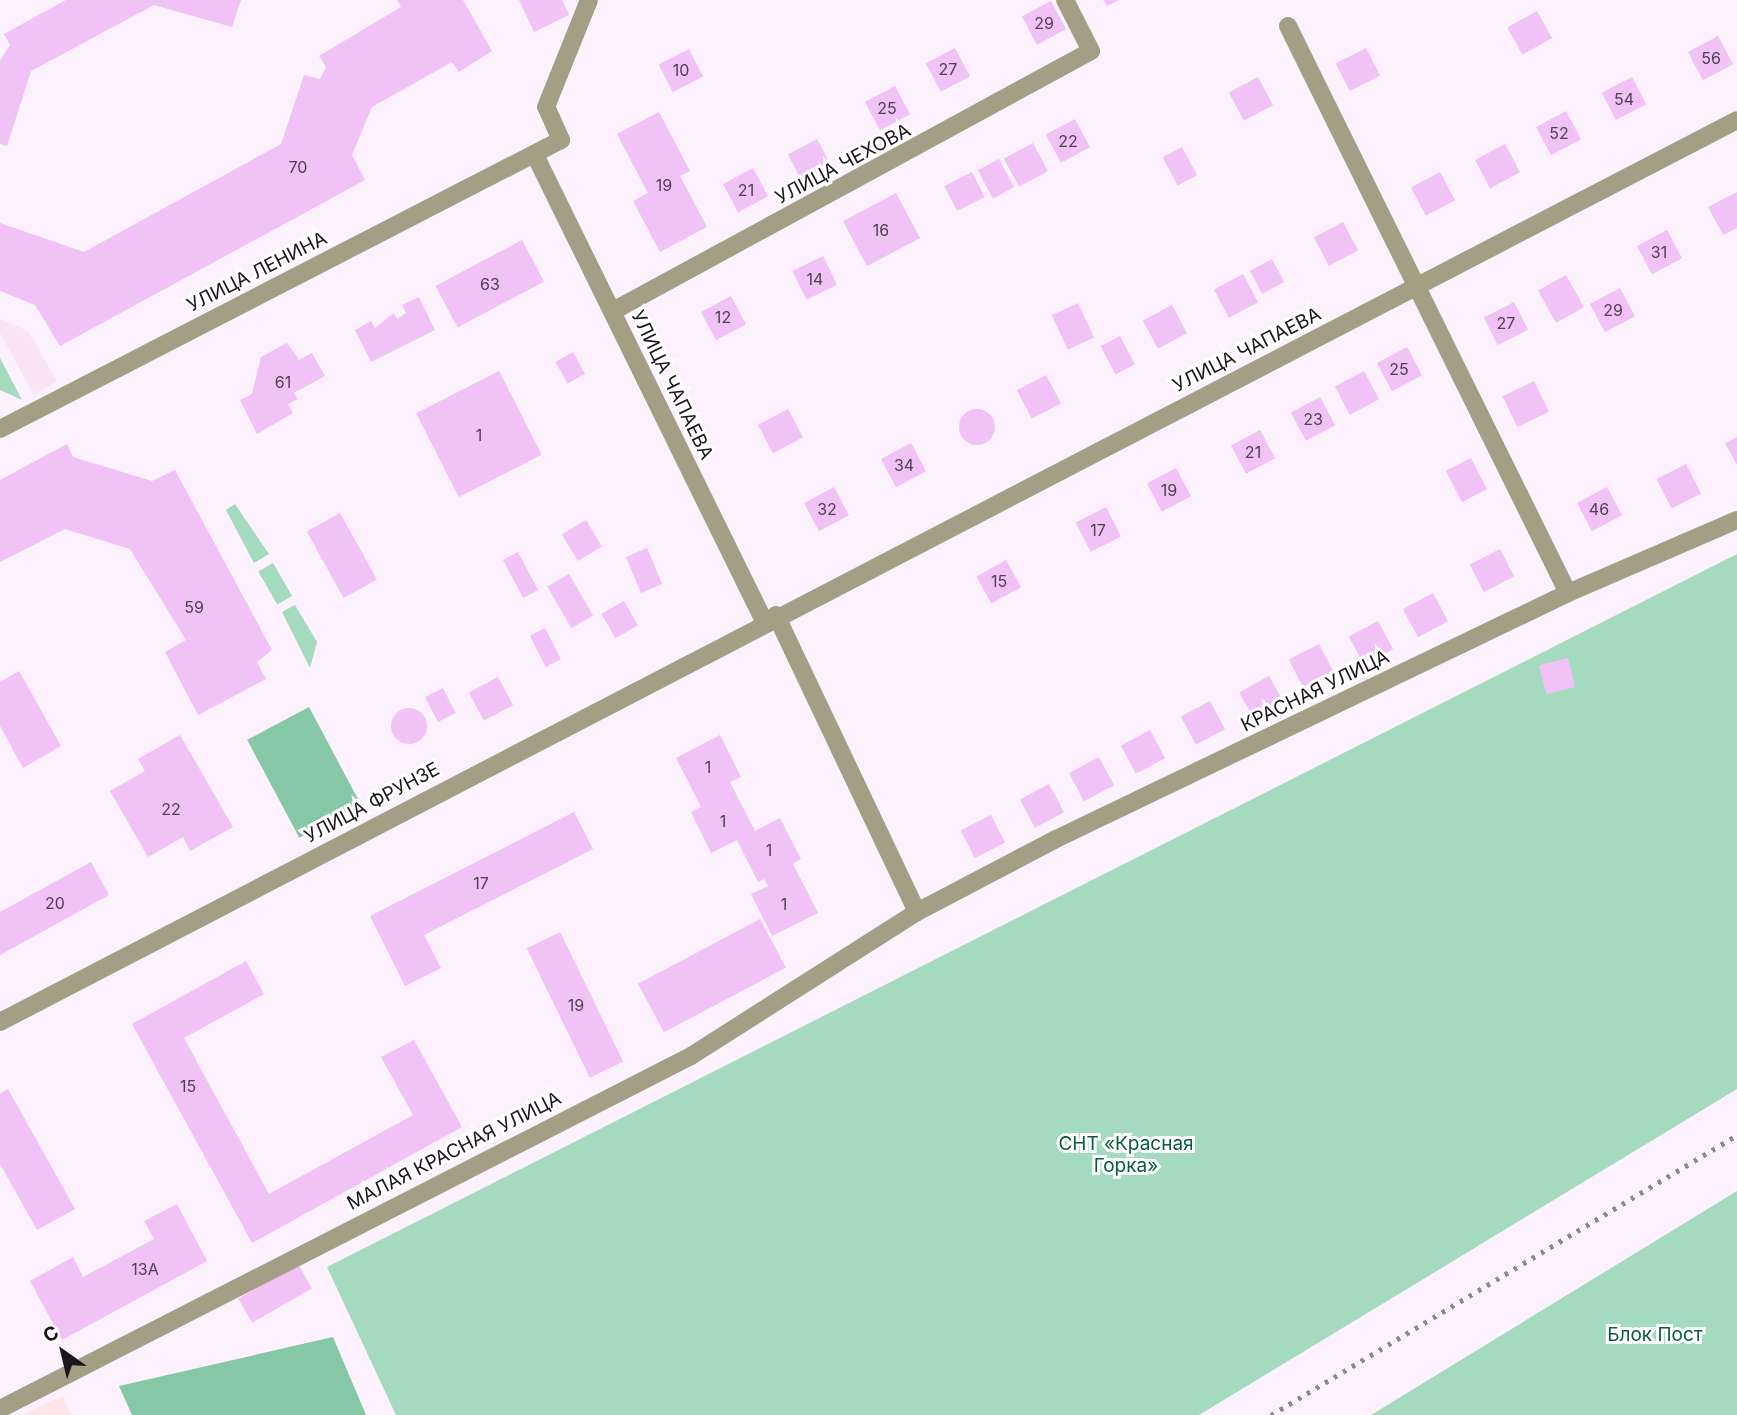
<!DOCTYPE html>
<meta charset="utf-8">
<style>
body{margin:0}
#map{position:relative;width:1737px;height:1415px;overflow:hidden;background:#fcf1fd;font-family:Inter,sans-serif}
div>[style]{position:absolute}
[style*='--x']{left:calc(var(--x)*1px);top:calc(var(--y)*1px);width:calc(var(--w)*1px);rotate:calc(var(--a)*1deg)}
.industrial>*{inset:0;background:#fbe4f1}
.education>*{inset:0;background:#fee4eb}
.green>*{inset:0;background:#a4dabd;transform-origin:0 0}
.forest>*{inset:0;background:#86c8a6;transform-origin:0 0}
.building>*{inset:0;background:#f0c2f5;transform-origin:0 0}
.round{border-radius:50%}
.minor>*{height:18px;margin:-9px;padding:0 9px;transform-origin:9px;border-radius:9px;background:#a59e84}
.rail>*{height:5px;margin-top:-2.5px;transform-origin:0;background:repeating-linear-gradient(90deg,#8f8690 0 3.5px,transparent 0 10.5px)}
span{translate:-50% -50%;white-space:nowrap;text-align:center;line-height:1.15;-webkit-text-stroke:6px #fff;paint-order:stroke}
.number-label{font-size:16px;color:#504052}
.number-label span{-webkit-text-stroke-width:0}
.street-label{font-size:19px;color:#1b151c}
.park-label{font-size:19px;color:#085d3d}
.north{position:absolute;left:28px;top:1317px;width:70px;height:70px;-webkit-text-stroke:5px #fff;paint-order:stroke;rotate:326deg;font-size:19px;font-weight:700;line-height:28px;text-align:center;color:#1b151c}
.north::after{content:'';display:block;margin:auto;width:24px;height:32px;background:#1b151c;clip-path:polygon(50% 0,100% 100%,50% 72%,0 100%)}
</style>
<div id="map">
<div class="industrial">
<div style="clip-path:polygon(0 319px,28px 331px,57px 381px,34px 395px,0 333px)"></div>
</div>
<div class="education">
<div style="clip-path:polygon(63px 1396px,71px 1415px,22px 1415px)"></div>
</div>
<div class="green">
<div style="clip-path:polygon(0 358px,22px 400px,0 390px)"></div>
<div style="clip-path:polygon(235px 504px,269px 554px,254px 563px,226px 510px)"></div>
<div style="clip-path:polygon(1737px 554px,1737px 1089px,1199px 1415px,396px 1415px,327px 1267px)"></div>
<div style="left:273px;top:563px;width:38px;height:17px;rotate:60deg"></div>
<div style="clip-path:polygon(295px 605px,317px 642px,310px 668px,282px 612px)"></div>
<div style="clip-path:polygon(1737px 1191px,1737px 1415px,1371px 1415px)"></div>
</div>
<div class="forest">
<div style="left:309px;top:707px;width:111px;height:70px;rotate:62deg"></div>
<div style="clip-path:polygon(333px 1337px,366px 1415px,132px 1415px,119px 1386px)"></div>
</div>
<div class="building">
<div style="clip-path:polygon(66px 0,241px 0,232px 27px,154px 5px,31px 71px,7px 146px,0 144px,0 61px,10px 45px,4px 34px)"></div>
<div style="clip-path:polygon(397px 0,463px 0,492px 51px,459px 72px,452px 62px,372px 107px,352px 155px,365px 180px,60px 346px,35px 305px,0 291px,0 223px,84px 252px,281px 144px,304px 75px,320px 79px,326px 67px,319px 56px,401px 7px)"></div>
<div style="clip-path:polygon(519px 0,562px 0,569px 15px,534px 32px)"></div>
<div style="clip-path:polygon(1103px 0,1119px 0,1107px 6px)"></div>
<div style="left:1051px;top:1px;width:32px;height:33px;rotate:62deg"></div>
<div style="left:1537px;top:11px;width:31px;height:34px;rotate:61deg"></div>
<div style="left:1718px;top:36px;width:32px;height:34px;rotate:62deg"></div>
<div style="left:955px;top:48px;width:32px;height:33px;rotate:62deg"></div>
<div style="left:1366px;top:48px;width:31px;height:34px;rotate:63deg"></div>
<div style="left:689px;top:49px;width:31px;height:34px;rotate:63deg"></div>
<div style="left:1258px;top:77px;width:32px;height:33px;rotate:62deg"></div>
<div style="left:1632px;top:77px;width:31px;height:34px;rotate:63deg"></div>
<div style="left:895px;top:86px;width:32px;height:34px;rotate:62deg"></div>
<div style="left:1566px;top:111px;width:32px;height:34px;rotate:62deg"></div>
<div style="clip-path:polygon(659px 112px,690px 171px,680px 176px,707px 227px,660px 252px,633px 201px,648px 193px,617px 134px)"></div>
<div style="left:1075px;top:119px;width:32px;height:33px;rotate:62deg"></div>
<div style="left:817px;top:139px;width:32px;height:33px;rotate:62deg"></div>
<div style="left:1033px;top:143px;width:32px;height:33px;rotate:62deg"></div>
<div style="left:1505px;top:144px;width:32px;height:34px;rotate:62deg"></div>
<div style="left:1182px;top:147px;width:32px;height:22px;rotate:62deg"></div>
<div style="left:999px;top:159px;width:32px;height:24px;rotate:62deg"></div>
<div style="left:753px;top:168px;width:32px;height:34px;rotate:62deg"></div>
<div style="left:972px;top:172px;width:28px;height:31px;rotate:63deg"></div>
<div style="left:1440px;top:172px;width:32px;height:33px;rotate:62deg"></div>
<div style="clip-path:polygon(1737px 192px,1737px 228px,1723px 235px,1708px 207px)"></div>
<div style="left:896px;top:193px;width:51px;height:60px;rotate:62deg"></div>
<div style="left:1343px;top:222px;width:32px;height:33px;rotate:62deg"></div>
<div style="left:1667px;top:230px;width:32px;height:34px;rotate:62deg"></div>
<div style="left:522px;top:240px;width:47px;height:98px;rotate:62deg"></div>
<div style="left:823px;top:256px;width:32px;height:34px;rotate:64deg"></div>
<div style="left:1272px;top:259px;width:26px;height:25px;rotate:62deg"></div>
<div style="left:1243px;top:274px;width:32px;height:33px;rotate:62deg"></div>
<div style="left:1566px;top:275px;width:37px;height:32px;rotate:61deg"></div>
<div style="left:1620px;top:288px;width:32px;height:34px;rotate:62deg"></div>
<div style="left:731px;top:296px;width:32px;height:34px;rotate:62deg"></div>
<div style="clip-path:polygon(419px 297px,435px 330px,371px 362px,355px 330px,371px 321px,375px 328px,394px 313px,397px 319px,406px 313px,402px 305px)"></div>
<div style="left:1514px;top:302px;width:31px;height:34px;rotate:63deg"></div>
<div style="left:1078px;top:303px;width:38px;height:29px;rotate:65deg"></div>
<div style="left:1172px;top:305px;width:32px;height:33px;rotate:62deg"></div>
<div style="left:1120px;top:336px;width:32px;height:22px;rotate:62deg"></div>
<div style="clip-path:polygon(287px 343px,299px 360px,312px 353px,325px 376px,294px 393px,298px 399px,288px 404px,293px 413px,257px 434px,240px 400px,252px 394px,261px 357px)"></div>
<div style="left:1407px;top:347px;width:32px;height:34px;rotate:62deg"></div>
<div style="left:573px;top:352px;width:25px;height:20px;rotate:61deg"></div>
<div style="left:499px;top:371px;width:94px;height:93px;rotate:63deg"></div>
<div style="left:1364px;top:371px;width:32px;height:33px;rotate:62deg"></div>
<div style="left:1046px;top:375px;width:32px;height:33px;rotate:62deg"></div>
<div style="left:1534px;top:381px;width:34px;height:35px;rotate:64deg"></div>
<div style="left:1320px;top:397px;width:32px;height:33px;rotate:62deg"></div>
<div class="round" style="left:959px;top:409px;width:36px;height:36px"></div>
<div style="left:788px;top:409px;width:32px;height:34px;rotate:62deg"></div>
<div style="left:1260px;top:430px;width:32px;height:33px;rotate:62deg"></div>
<div style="clip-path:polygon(1737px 437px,1737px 465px,1725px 443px)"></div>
<div style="left:911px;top:443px;width:32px;height:34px;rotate:62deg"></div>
<div style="clip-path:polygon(67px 444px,73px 457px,152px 481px,175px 470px,272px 650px,257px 662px,266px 679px,198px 715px,165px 652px,186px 640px,130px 549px,65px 529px,0 562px,0 480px)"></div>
<div style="left:1471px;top:458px;width:35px;height:28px;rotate:63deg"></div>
<div style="left:1686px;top:464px;width:33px;height:33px;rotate:63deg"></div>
<div style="left:1176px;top:468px;width:32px;height:33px;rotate:62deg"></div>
<div style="left:834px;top:487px;width:32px;height:34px;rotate:62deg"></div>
<div style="left:1607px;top:487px;width:32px;height:34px;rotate:62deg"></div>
<div style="left:1106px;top:507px;width:33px;height:34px;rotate:63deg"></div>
<div style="left:340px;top:513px;width:76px;height:38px;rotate:61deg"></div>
<div style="left:586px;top:520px;width:31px;height:28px;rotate:59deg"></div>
<div style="left:647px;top:548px;width:39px;height:23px;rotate:67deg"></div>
<div style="left:1500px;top:549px;width:31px;height:34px;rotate:63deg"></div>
<div style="left:518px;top:552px;width:43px;height:17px;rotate:62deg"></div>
<div style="left:1006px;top:560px;width:31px;height:34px;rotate:61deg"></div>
<div style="left:569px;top:574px;width:48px;height:25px;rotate:60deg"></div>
<div style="left:1433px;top:593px;width:32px;height:34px;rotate:62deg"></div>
<div style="left:624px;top:601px;width:28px;height:26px;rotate:60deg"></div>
<div style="left:1378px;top:621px;width:32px;height:33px;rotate:62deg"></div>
<div style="left:545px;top:628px;width:35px;height:17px;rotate:63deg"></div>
<div style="left:1319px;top:644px;width:31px;height:34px;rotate:63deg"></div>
<div style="left:1568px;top:658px;width:30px;height:30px;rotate:76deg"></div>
<div style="clip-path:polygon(19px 671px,61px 746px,23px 768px,0 726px,0 682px)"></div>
<div style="left:1269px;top:676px;width:31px;height:34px;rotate:61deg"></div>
<div style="left:498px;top:677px;width:32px;height:33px;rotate:62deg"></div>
<div style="left:443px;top:688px;width:28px;height:20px;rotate:63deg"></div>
<div style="left:1210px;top:701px;width:32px;height:33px;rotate:62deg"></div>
<div class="round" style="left:391px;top:708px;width:36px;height:36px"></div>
<div style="left:1150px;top:730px;width:32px;height:33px;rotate:62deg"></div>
<div style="clip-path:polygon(180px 735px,233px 827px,190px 851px,183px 837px,148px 857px,110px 791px,145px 771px,138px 759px)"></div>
<div style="clip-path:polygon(720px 735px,741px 777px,730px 782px,755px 831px,780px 818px,801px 859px,793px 864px,818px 913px,772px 936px,751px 894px,768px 886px,764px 879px,758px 882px,737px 840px,711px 853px,691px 812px,701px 807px,676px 758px)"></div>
<div style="left:1099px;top:757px;width:32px;height:34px;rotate:62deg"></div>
<div style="left:1049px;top:784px;width:32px;height:33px;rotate:62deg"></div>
<div style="clip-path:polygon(574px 812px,593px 849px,424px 935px,441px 968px,405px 986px,370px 916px)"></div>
<div style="left:991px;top:815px;width:31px;height:34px;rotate:63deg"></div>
<div style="clip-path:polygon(91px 862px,109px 895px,0 955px,0 912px)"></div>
<div style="left:760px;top:919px;width:55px;height:138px;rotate:62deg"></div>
<div style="left:560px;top:932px;width:144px;height:37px;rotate:64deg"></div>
<div style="clip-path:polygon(246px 961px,264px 994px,184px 1038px,269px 1194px,413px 1115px,381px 1057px,414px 1040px,462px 1127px,252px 1243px,132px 1024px)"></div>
<div style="clip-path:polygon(8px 1089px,75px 1209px,37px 1230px,0 1164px,0 1094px)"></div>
<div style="clip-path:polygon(177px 1204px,207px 1261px,62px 1340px,30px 1281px,73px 1257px,83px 1277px,154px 1239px,144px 1221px)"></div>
<div style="left:298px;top:1264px;width:28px;height:69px;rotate:60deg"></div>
</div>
<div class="minor">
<div style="--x:1288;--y:26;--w:632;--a:63.72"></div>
<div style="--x:535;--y:155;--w:519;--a:63.83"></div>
<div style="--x:613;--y:311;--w:544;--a:-28.54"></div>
<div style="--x:1091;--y:51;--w:57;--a:-117"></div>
<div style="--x:0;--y:429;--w:631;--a:-27.26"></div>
<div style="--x:561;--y:140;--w:36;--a:-114"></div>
<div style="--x:546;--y:107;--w:115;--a:-68.1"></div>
<div style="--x:776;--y:615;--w:329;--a:64.6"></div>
<div style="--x:0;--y:1022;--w:1957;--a:-27.44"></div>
<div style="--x:0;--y:1409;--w:776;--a:-27.06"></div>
<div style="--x:691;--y:1056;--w:268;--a:-32.5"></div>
<div style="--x:917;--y:912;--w:157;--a:-27.7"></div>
<div style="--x:1056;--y:839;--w:568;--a:-25.66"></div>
<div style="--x:1568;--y:593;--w:184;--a:-23.4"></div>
</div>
<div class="rail">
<div style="--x:1271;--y:1415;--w:544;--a:-31"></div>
</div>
<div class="number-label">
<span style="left:1044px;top:23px">29</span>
<span style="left:1711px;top:58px">56</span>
<span style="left:948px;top:69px">27</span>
<span style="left:681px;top:70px">10</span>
<span style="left:1624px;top:99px">54</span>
<span style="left:887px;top:108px">25</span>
<span style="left:1559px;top:133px">52</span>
<span style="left:1068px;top:141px">22</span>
<span style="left:298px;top:167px">70</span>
<span style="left:664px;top:185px">19</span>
<span style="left:746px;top:190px">21</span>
<span style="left:881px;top:230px">16</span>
<span style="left:1659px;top:252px">31</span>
<span style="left:815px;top:279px">14</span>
<span style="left:490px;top:284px">63</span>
<span style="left:1613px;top:310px">29</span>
<span style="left:723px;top:317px">12</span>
<span style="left:1506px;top:323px">27</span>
<span style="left:1399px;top:369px">25</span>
<span style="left:283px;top:382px">61</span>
<span style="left:1313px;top:419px">23</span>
<span style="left:479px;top:435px">1</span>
<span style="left:1253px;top:452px">21</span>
<span style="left:904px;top:465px">34</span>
<span style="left:1169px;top:490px">19</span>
<span style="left:827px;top:509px">32</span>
<span style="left:1599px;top:509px">46</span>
<span style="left:1098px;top:530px">17</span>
<span style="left:999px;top:581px">15</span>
<span style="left:194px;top:607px">59</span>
<span style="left:708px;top:767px">1</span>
<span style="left:171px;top:809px">22</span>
<span style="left:723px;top:821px">1</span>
<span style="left:769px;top:850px">1</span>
<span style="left:481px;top:883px">17</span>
<span style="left:55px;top:903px">20</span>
<span style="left:784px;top:904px">1</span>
<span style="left:576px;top:1005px">19</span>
<span style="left:188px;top:1086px">15</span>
<span style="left:145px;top:1269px">13А</span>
</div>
<div class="street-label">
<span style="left:843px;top:164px;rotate:-28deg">УЛИЦА ЧЕХОВА</span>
<span style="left:257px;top:272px;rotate:-27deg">УЛИЦА ЛЕНИНА</span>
<span style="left:1247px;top:350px;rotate:-27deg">УЛИЦА ЧАПАЕВА</span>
<span style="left:672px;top:385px;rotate:64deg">УЛИЦА ЧАПАЕВА</span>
<span style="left:1315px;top:691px;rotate:-26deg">КРАСНАЯ УЛИЦА</span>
<span style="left:372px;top:803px;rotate:-28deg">УЛИЦА ФРУНЗЕ</span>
<span style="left:454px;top:1151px;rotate:-27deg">МАЛАЯ КРАСНАЯ УЛИЦА</span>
</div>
<div class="park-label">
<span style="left:1126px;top:1155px">СНТ «Красная<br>Горка»</span>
<span style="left:1655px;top:1335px">Блок Пост</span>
</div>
<div class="north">С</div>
</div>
